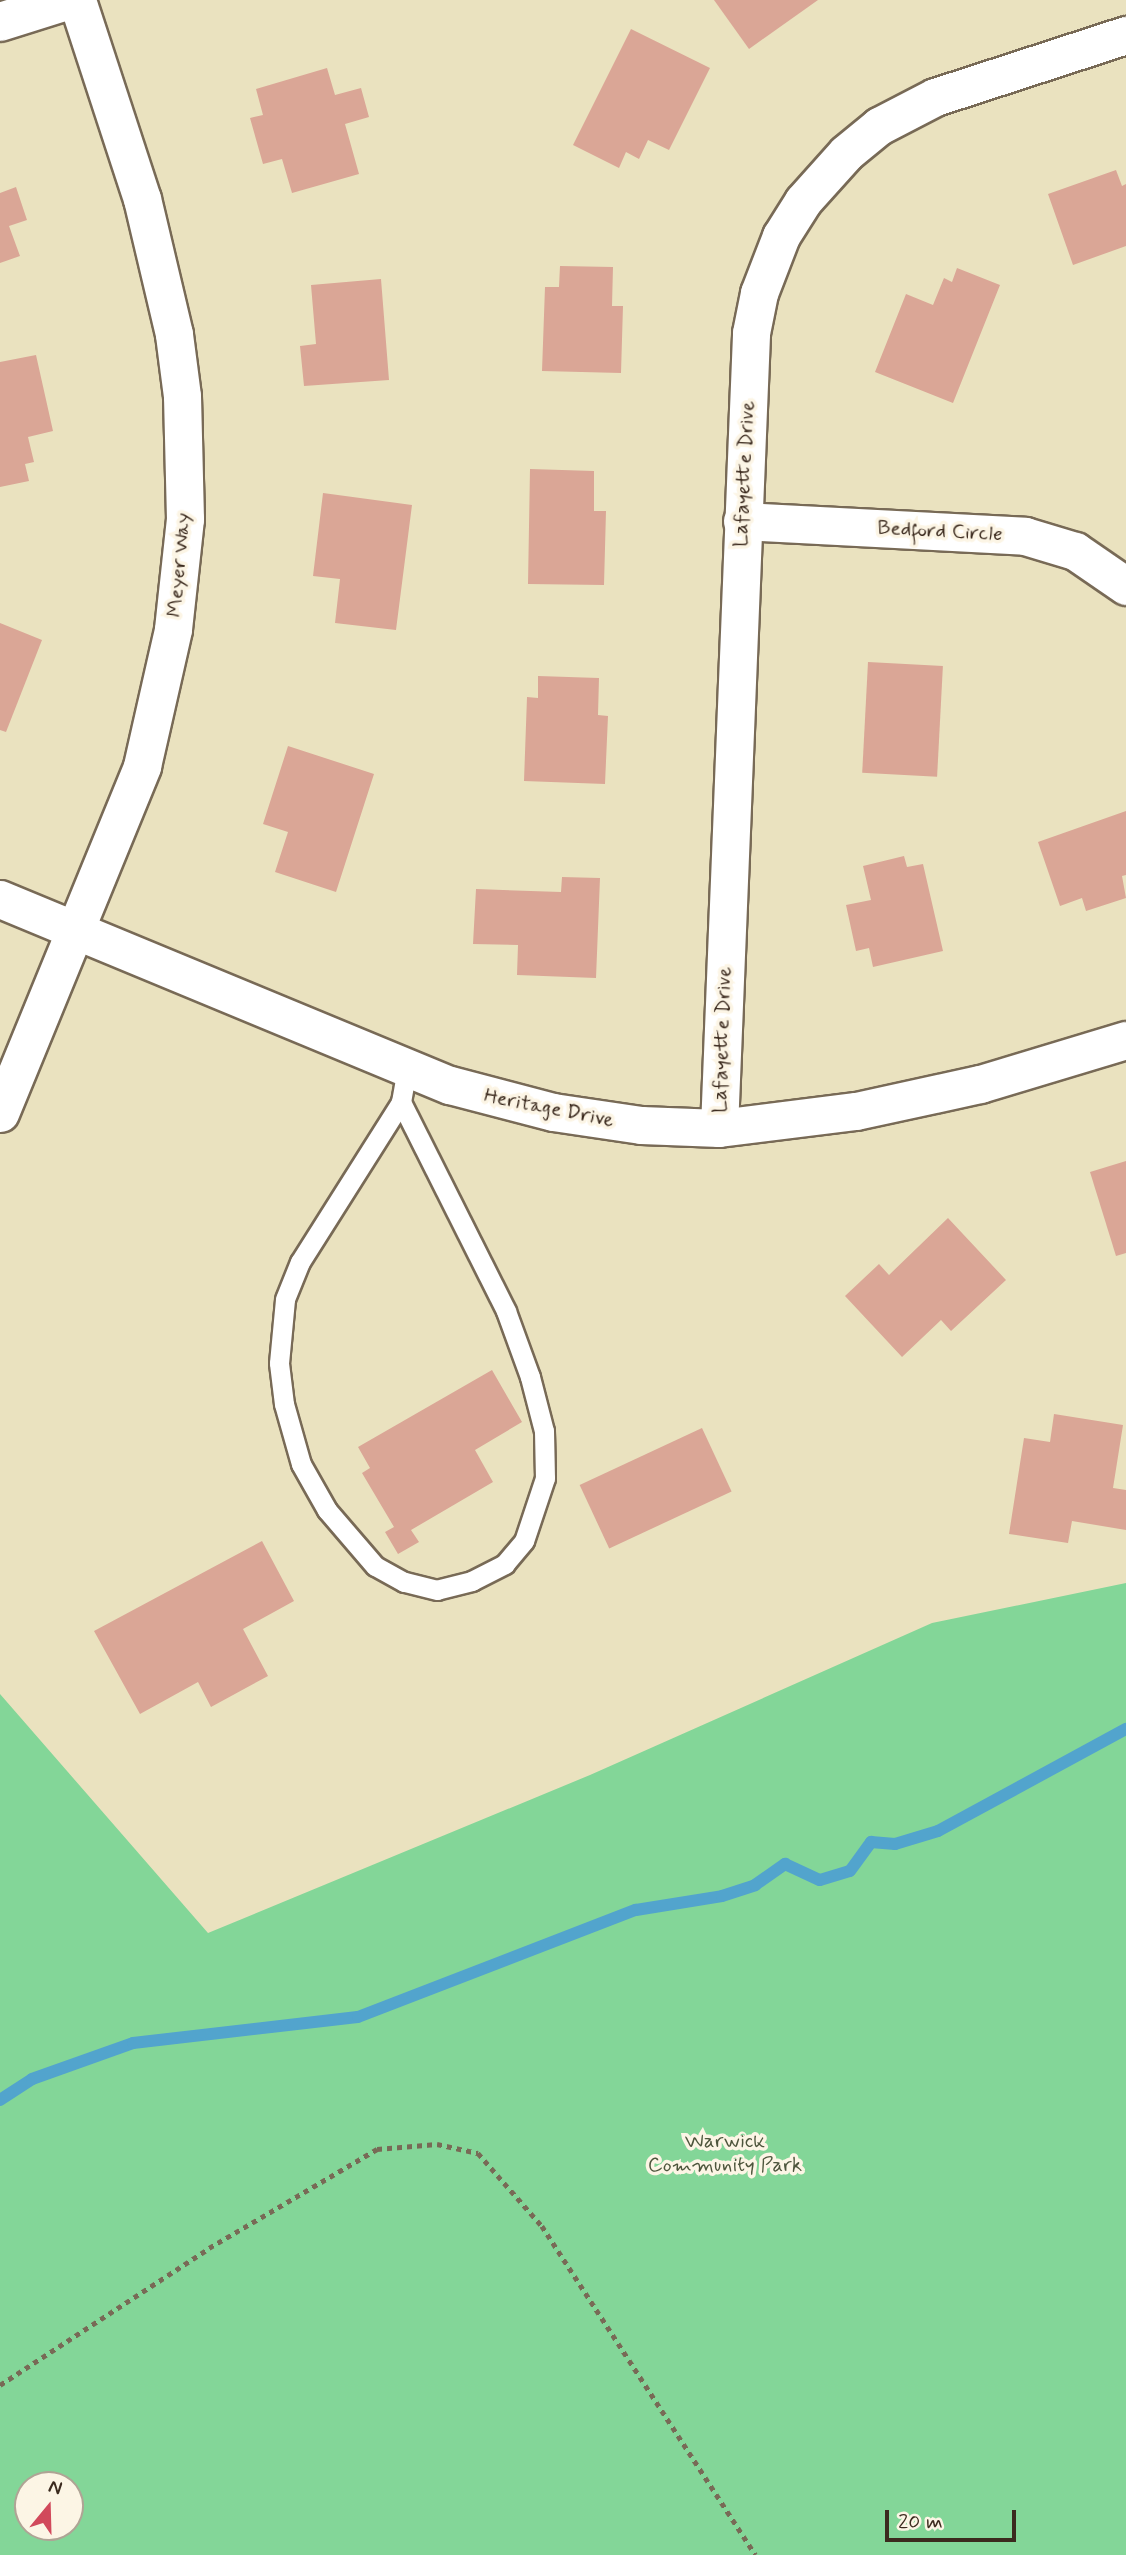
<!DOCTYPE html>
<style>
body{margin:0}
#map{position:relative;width:1126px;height:2555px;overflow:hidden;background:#eae2bf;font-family:Mynerve,sans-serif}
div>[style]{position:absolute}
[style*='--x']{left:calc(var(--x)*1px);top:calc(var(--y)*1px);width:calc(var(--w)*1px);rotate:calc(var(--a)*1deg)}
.green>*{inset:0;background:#83d698}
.stream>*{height:12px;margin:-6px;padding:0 6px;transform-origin:6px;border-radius:6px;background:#52a4cd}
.building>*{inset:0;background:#daa696;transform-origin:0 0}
.path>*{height:4.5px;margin-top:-2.25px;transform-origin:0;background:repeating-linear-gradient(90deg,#786a56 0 5px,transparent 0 10px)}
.roads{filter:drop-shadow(2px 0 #786a56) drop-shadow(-2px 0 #786a56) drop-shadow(0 2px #786a56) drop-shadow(0 -2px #786a56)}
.service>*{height:19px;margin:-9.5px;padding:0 9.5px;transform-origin:9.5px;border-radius:9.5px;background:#fff}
.minor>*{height:37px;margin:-18.5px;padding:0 18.5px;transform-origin:18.5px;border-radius:18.5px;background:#fff}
.tertiary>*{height:38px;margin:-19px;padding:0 19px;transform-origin:19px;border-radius:19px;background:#fff}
span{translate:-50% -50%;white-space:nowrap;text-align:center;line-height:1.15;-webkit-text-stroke:7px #fcf5e5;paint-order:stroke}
.street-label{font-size:21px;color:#3b2a1e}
.park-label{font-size:21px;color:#4d553c}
.north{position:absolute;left:14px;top:2471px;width:70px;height:70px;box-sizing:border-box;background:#fcf5e5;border:2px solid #afa495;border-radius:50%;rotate:19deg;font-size:19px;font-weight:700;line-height:28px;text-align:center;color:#3b2a1e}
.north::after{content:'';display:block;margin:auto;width:24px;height:32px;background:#d1495b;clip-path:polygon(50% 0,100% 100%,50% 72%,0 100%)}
.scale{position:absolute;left:885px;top:2510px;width:131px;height:32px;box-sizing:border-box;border:4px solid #3b2a1e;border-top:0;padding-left:9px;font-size:21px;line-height:24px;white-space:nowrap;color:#3b2a1e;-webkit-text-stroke:5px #fcf5e5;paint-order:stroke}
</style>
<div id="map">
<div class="green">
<div style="clip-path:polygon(evenodd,1126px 1583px,1126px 2555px,0 2555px,0 1694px,208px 1933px,590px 1775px,932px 1623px,1126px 1583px,70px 2485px,70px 2527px,28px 2527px,28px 2485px,70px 2485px)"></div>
</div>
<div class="stream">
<div style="--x:0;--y:2100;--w:38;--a:-33"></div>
<div style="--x:32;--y:2079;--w:107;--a:-19.6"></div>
<div style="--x:133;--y:2043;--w:226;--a:-6.6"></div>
<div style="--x:358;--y:2017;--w:298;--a:-21.1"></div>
<div style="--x:636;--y:1910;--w:87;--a:-9.2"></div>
<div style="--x:722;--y:1896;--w:35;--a:-18"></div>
<div style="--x:755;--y:1885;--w:37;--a:-35"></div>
<div style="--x:785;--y:1864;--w:38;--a:25"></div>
<div style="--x:820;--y:1880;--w:31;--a:-17"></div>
<div style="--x:850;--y:1871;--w:36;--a:-54"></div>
<div style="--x:871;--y:1842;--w:24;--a:5"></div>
<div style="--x:895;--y:1844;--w:45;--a:-16.8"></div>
<div style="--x:938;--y:1831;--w:214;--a:-28.5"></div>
</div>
<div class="building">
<div style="clip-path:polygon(714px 0,818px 0,749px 49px)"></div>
<div style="clip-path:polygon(631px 29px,710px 68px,669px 150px,648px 140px,639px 159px,626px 152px,619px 168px,573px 145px)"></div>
<div style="clip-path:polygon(327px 68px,335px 95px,361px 88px,369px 117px,345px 124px,359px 174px,292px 193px,282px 159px,263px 164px,250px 118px,263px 115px,256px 89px)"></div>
<div style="clip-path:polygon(1116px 170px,1122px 186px,1126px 184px,1126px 246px,1073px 265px,1048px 194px)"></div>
<div style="clip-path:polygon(16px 187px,27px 220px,9px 226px,20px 256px,0 263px,0 193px)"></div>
<div style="clip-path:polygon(560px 266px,613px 267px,612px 306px,623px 306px,621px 373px,542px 371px,545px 287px,559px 287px)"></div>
<div style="clip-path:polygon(957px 268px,1000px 285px,953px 403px,875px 372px,906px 294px,933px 305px,944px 278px,952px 282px)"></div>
<div style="clip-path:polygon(381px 279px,389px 380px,304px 386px,300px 346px,316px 344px,311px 285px)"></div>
<div style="clip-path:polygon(36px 355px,53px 431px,28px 437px,34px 462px,25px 464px,29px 481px,0 487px,0 362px)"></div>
<div style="clip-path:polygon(530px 469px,594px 471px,594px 511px,606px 511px,604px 585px,528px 584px)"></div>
<div style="clip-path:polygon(323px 493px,412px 505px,396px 630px,335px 623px,340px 579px,313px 576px)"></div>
<div style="clip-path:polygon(0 623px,42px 640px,6px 732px,0 730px)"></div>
<div style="left:868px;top:662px;width:75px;height:111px;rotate:3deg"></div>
<div style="clip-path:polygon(538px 676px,599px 678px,598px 715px,608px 716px,605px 784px,524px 781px,527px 697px,538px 698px)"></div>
<div style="clip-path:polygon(288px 746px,374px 774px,336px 892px,275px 872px,288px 832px,263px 824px)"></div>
<div style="clip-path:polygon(1126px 811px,1126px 875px,1122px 876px,1126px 898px,1086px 911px,1082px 898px,1060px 906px,1038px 842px)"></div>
<div style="clip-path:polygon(904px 856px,907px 867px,923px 864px,943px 951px,873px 967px,869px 948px,856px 951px,846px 905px,871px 900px,863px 866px)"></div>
<div style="clip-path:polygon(562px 877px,600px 878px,596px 978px,517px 975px,518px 945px,473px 944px,476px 889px,561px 892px)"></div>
<div style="clip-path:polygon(1126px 1161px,1126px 1253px,1116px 1256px,1090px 1172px)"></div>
<div style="clip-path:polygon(948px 1218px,1006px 1280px,951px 1331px,941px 1320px,902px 1357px,845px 1296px,879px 1264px,889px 1275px)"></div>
<div style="clip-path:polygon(492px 1370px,522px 1422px,475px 1450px,493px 1482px,411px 1530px,419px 1542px,398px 1554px,385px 1532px,394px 1527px,362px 1473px,370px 1468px,358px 1447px)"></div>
<div style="clip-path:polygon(1054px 1414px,1123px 1425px,1113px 1488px,1126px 1490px,1126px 1530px,1072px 1521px,1068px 1543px,1009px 1534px,1024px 1438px,1050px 1442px)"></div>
<div style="left:702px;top:1428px;width:70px;height:135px;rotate:65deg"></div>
<div style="clip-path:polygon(262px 1541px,294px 1601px,243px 1629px,268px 1676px,211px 1707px,198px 1682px,140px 1714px,94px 1631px)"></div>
</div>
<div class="path">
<div style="--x:0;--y:2385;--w:250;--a:-33.2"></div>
<div style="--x:209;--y:2248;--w:195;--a:-30.5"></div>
<div style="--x:377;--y:2149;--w:60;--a:-4.8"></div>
<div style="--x:437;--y:2144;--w:42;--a:12.4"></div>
<div style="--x:478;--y:2153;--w:97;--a:48.8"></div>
<div style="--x:542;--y:2226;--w:392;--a:57"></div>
</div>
<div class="roads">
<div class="service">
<div style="--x:401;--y:1102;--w:234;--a:63.3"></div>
<div style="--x:506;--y:1311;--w:70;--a:70"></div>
<div style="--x:530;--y:1377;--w:56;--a:75.5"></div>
<div style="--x:544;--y:1431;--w:47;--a:88.8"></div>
<div style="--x:545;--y:1478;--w:66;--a:108.4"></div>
<div style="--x:524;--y:1541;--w:30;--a:130"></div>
<div style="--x:505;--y:1564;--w:37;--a:153"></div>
<div style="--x:472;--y:1581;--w:36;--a:166"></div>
<div style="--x:437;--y:1590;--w:34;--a:-166"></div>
<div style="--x:404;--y:1582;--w:33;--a:-151"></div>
<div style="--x:375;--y:1566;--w:74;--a:-130.6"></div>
<div style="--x:327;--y:1510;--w:53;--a:-119.5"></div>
<div style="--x:301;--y:1464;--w:62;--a:-105.8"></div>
<div style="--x:284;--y:1404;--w:41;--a:-97"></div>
<div style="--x:279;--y:1363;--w:64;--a:-84.6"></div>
<div style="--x:285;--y:1299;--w:40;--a:-68"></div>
<div style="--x:300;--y:1262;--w:189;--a:-57.7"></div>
<div style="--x:401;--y:1102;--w:36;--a:-80"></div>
</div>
<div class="minor">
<div style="--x:742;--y:521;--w:283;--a:3"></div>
<div style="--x:1025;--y:536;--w:52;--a:16.7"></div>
<div style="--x:1075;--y:551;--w:62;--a:34.5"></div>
<div style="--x:0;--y:899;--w:487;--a:22.5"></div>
<div style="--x:450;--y:1085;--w:106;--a:14.7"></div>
<div style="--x:553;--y:1112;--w:89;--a:8.4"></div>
<div style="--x:641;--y:1125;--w:78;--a:2.2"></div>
<div style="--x:719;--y:1128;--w:138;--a:-7.1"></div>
<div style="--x:856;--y:1111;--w:127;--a:-12.3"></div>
<div style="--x:980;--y:1084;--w:152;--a:-16.8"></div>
<div style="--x:0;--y:1113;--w:375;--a:-67.7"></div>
<div style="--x:142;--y:766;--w:140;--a:-77.2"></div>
<div style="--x:173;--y:629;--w:111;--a:-83.8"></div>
<div style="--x:185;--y:519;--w:123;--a:-91.4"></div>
<div style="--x:182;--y:396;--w:63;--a:-97.4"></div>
<div style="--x:174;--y:334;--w:139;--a:-103.3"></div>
<div style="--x:142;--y:199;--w:209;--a:-108.1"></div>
<div style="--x:719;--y:1128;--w:796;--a:-87.69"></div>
<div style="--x:751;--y:333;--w:41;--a:-78.7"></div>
<div style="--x:759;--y:293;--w:61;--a:-68.9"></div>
<div style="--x:781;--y:236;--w:41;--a:-57.8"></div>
<div style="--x:803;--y:201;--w:64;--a:-48.1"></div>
<div style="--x:846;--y:153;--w:43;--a:-39.3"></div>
<div style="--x:879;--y:126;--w:63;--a:-27.4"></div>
<div style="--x:935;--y:97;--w:201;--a:-18"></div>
</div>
<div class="tertiary">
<div style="--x:0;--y:22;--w:73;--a:-17.4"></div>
</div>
</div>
<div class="street-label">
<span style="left:744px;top:474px;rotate:-87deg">Lafayette Drive</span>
<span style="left:940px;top:531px;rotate:3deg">Bedford Circle</span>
<span style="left:179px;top:565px;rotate:-85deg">Meyer Way</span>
<span style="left:722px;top:1040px;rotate:-88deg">Lafayette Drive</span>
<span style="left:549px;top:1108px;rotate:11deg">Heritage Drive</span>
</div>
<div class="park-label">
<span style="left:725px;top:2153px">Warwick<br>Community Park</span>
</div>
<div class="north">N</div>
<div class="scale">20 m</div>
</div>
